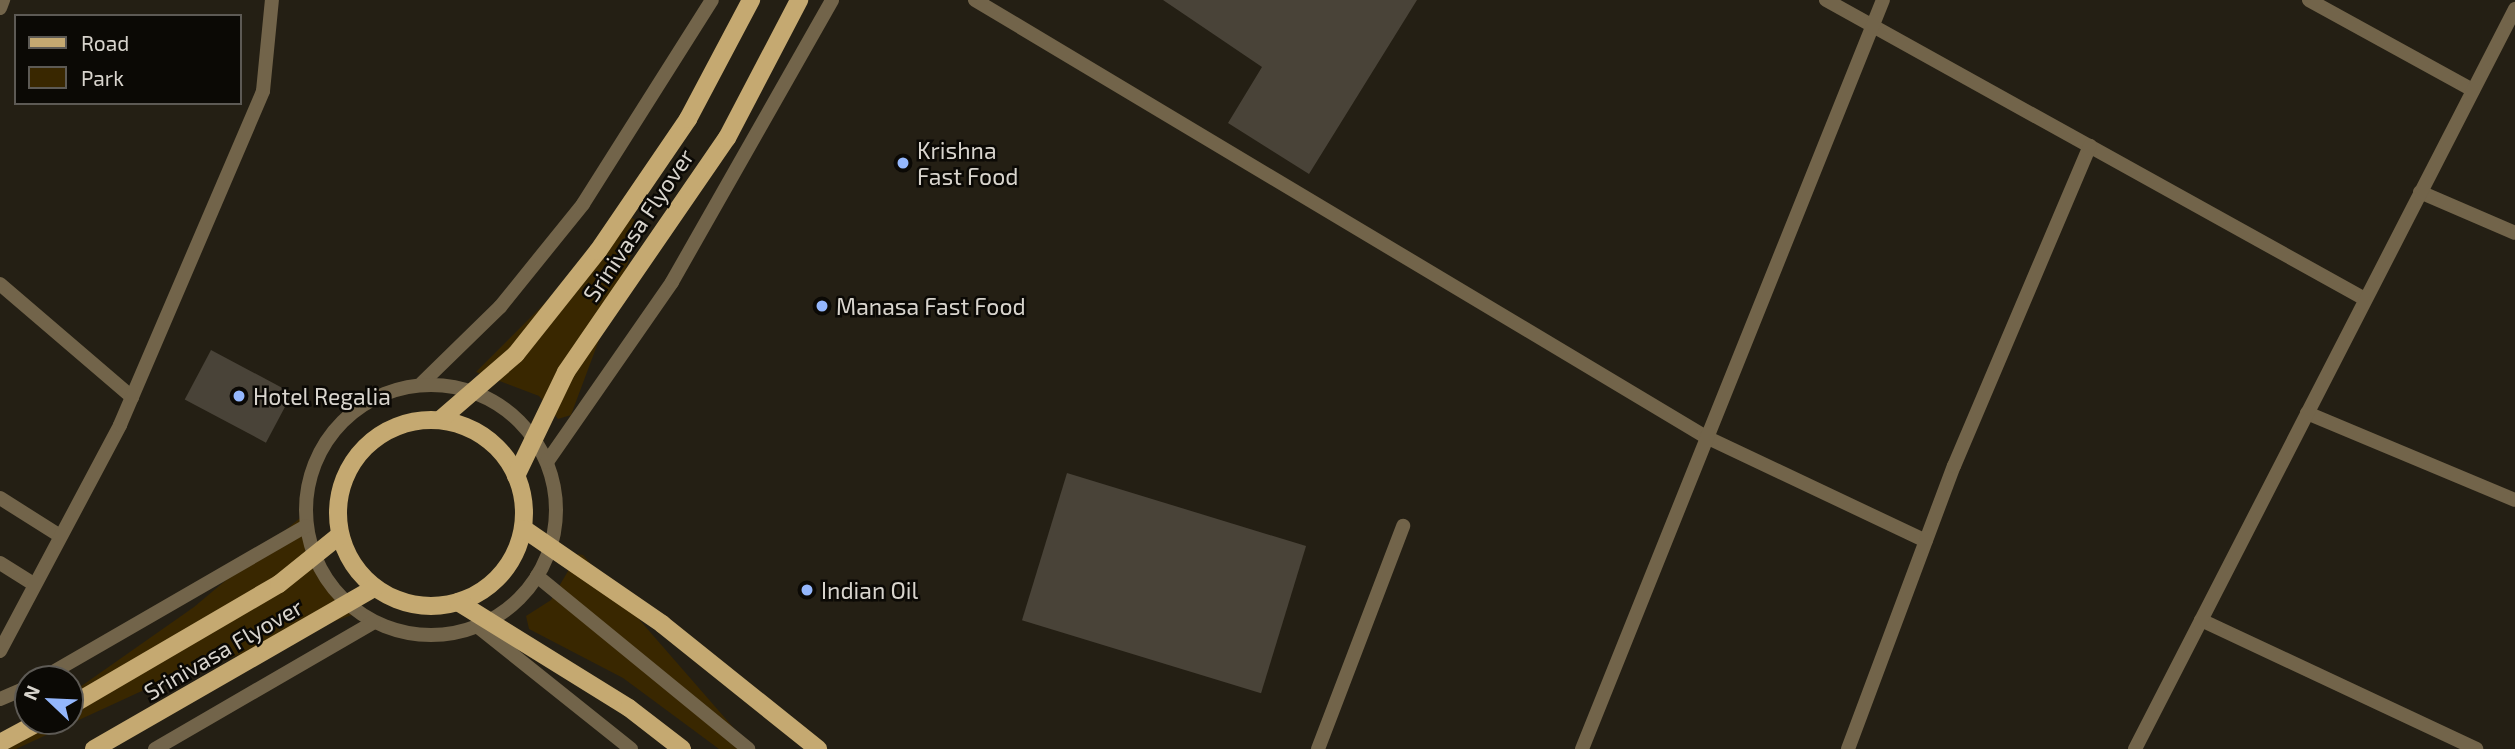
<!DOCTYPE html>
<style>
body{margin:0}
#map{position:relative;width:2515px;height:749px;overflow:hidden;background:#241f14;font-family:"Exo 2",sans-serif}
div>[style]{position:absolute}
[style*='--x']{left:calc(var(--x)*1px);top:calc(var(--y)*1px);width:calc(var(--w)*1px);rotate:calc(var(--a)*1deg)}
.green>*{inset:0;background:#392700}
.building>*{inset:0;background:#494338;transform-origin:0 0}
.service>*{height:14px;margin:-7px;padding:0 7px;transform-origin:7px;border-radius:7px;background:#72644a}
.minor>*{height:14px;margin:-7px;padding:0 7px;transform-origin:7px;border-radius:7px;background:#72644a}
.tertiary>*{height:14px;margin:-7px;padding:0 7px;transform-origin:7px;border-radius:7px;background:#72644a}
.tertiary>.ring{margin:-7px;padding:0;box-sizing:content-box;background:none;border:14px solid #72644a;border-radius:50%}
.primary>*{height:18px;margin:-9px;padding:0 9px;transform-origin:9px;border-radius:9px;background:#c5a971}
.primary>.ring{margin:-9px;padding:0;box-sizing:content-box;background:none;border:18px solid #c5a971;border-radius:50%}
.primary-bridge>*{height:18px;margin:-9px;padding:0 9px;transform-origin:9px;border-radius:9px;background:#c5a971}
.dots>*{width:19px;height:19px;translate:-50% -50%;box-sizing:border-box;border:4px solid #0b0905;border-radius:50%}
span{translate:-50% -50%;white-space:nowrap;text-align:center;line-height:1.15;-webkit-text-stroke:5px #0b0905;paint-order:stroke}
.poi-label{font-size:23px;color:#d8d4cd}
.left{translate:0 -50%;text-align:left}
.street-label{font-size:23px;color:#d8d4cd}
.legend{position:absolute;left:14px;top:14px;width:228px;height:91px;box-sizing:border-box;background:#0b0905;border:2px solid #5d5a55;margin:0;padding:9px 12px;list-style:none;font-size:21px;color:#d8d4cd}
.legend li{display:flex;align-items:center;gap:14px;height:35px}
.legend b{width:35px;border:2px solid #5d5a55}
.north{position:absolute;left:14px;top:665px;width:70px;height:70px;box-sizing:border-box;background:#0b0905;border:2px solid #5d5a55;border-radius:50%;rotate:293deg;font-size:19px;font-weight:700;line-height:28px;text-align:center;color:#d8d4cd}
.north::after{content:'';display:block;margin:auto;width:24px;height:32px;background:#94b7fd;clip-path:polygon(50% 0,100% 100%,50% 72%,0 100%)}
</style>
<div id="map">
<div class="green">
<div style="clip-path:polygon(631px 217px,642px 225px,571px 415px,558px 419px,539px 396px,476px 372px)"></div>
<div style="clip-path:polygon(300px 518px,308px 523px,315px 558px,354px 609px,352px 615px,157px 684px,16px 749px,0 749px,29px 721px,70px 721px,70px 694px,194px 607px)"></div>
<div style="clip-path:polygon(578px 554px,583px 555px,752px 749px,719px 749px,623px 678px,529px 629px,526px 616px,551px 600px)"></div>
</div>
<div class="building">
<div style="clip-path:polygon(1163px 0,1417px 0,1309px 174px,1228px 123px,1262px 67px)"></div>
<div style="left:211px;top:350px;width:92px;height:56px;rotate:28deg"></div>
<div style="left:1067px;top:473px;width:250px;height:154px;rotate:17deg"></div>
</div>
<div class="service">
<div style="--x:0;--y:498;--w:71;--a:32.3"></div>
<div style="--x:0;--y:563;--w:40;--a:32"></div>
</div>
<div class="minor">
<div style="--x:975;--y:0;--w:852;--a:30.87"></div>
<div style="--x:1706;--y:437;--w:243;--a:25.3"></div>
<div style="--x:1826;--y:0;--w:616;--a:29.02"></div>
<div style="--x:2309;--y:0;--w:187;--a:28.8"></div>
<div style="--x:0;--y:8;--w:9;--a:-69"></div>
<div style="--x:2420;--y:192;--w:103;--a:23.3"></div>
<div style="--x:0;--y:284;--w:174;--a:40.6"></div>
<div style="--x:2307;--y:413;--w:225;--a:22.7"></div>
<div style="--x:2201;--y:620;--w:304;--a:25.1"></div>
<div style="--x:0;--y:651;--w:256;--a:-62"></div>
<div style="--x:120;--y:425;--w:363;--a:-66.8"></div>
<div style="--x:263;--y:91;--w:91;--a:-84.4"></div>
<div style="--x:1318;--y:749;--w:239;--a:-69.1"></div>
<div style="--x:1582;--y:749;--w:807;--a:-68.11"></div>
<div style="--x:1848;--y:749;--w:302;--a:-69.5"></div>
<div style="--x:1954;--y:466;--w:348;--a:-67"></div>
<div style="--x:2135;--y:749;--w:832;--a:-62.82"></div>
</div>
<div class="tertiary">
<div style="--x:422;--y:383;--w:109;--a:-44.3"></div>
<div style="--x:500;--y:307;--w:132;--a:-51.1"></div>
<div style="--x:583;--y:204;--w:241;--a:-57.7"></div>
<div class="ring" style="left:306px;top:385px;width:236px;height:236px"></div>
<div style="--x:547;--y:462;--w:219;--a:-55.2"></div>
<div style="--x:672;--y:282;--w:324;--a:-60.4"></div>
<div style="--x:537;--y:576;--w:273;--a:39.3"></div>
<div style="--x:477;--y:626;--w:197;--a:38.6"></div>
<div style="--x:41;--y:679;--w:306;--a:-30"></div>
<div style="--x:0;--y:699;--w:30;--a:-23"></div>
<div style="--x:155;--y:749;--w:253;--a:-30.1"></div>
</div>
<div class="primary">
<div class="ring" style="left:338px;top:420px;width:168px;height:168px"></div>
<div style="--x:0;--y:743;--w:47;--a:-28.2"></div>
</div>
<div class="primary-bridge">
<div style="--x:441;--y:419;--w:99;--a:-40.9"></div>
<div style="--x:516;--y:354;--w:132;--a:-51.5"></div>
<div style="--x:598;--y:251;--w:160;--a:-55.7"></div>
<div style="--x:688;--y:119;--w:135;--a:-62.1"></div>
<div style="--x:516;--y:476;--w:115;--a:-64.3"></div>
<div style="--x:566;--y:372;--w:284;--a:-55.5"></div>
<div style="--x:727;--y:138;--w:156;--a:-62.4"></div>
<div style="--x:524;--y:529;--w:168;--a:34.5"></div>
<div style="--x:662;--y:624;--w:200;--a:38.7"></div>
<div style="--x:458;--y:602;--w:201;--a:31.8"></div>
<div style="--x:629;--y:708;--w:67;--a:37.7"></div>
<div style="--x:70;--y:706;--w:242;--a:-30.3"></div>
<div style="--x:279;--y:584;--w:78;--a:-38.8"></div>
<div style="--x:94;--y:749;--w:323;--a:-29.9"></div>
</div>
<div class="dots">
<div style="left:903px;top:163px;background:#94b7fd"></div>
<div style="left:822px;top:306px;background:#94b7fd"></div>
<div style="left:239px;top:396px;background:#94b7fd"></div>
<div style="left:807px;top:590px;background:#94b7fd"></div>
</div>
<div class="poi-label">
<span class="left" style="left:917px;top:163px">Krishna<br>Fast Food</span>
<span class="left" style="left:836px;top:306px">Manasa Fast Food</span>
<span class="left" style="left:253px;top:396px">Hotel Regalia</span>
<span class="left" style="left:821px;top:590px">Indian Oil</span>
</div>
<div class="street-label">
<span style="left:638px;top:225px;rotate:-56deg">Srinivasa Flyover</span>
<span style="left:223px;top:649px;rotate:-30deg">Srinivasa Flyover</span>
</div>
<ul class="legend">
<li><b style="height:9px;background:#c5a971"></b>Road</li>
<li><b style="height:19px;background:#392700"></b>Park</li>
</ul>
<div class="north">N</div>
</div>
